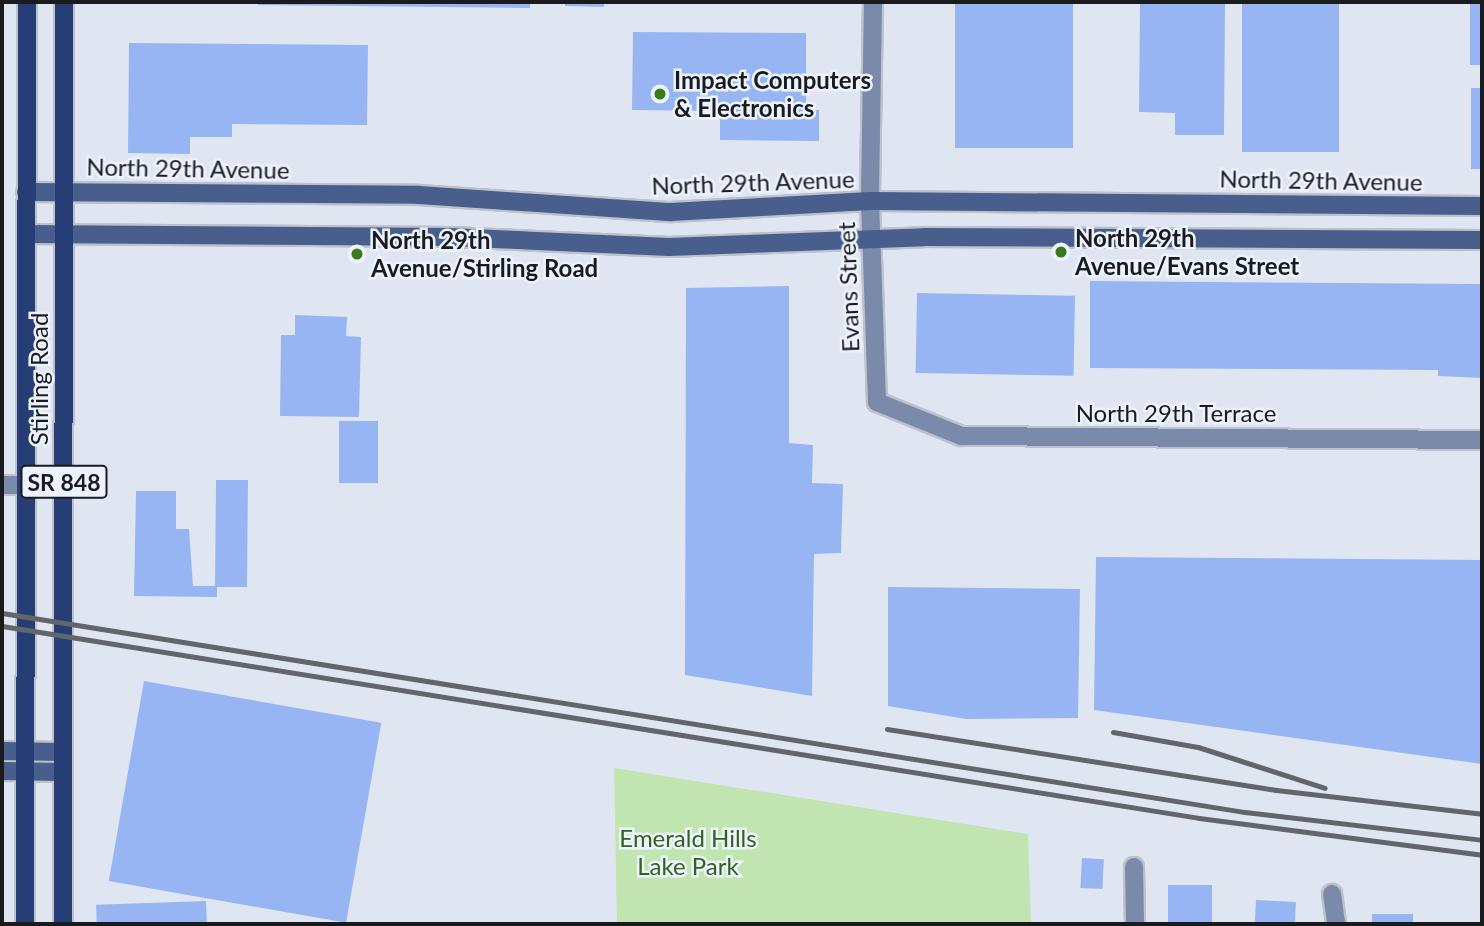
<!DOCTYPE html>
<style>
body{margin:0}
#map{position:relative;width:1484px;height:926px;overflow:hidden;background:#e0e6f1;font-family:Lato,sans-serif}
div>[style]{position:absolute}
[style*='--x']{left:calc(var(--x)*1px);top:calc(var(--y)*1px);width:calc(var(--w)*1px);rotate:calc(var(--a)*1deg)}
.green>*{inset:0;background:#c0e5b1}
.building>*{inset:0;background:#98b5f3;transform-origin:0 0}
.roads{filter:drop-shadow(2px 0 #bcc1cb) drop-shadow(-2px 0 #bcc1cb) drop-shadow(0 2px #bcc1cb) drop-shadow(0 -2px #bcc1cb)}
.street>*{height:18px;margin:-9px;padding:0 9px;transform-origin:9px;border-radius:9px;background:#7a8aab}
.secondary>*{height:18px;margin:-9px;padding:0 9px;transform-origin:9px;border-radius:9px;background:#485e8c}
.primary>*{height:18px;margin:-9px;padding:0 9px;transform-origin:9px;border-radius:9px;background:#263e75}
.rail>*{height:5px;margin:-2.5px;padding:0 2.5px;transform-origin:2.5px;border-radius:2.5px;background:#62656c}
.dots>*{width:19px;height:19px;translate:-50% -50%;box-sizing:border-box;border:4px solid #edf3fe;border-radius:50%}
span{translate:-50% -50%;white-space:nowrap;text-align:center;line-height:1.15;-webkit-text-stroke:5px #edf3fe;paint-order:stroke}
.shield-label span{padding:2px 5px;background:#edf3fe;border:2px solid;border-radius:5px;-webkit-text-stroke-width:0}
.shield-label{font-size:23px;color:#191b1f;font-weight:700}
.poi-label{font-size:24px;color:#191b1f;font-weight:700}
.left{translate:0 -50%;text-align:left}
.street-label{font-size:24px;color:#191b1f}
.park-label{font-size:24px;color:#316318}
.frame{position:absolute;inset:0;border:4px solid #191b1f;pointer-events:none}
</style>
<div id="map">
<div class="green">
<div style="clip-path:polygon(614px 768px,1028px 834px,1031px 924px,617px 924px)"></div>
</div>
<div class="building">
<div style="clip-path:polygon(258px 2px,530px 2px,530px 8px,258px 5px)"></div>
<div style="clip-path:polygon(565px 2px,604px 2px,604px 7px,565px 6px)"></div>
<div style="left:955px;top:2px;width:118px;height:146px"></div>
<div style="clip-path:polygon(1140px 2px,1225px 2px,1224px 135px,1175px 135px,1175px 113px,1139px 112px)"></div>
<div style="left:1242px;top:2px;width:97px;height:150px"></div>
<div style="left:1470px;top:2px;width:12px;height:63px"></div>
<div style="clip-path:polygon(633px 32px,806px 33px,806px 110px,819px 110px,819px 141px,720px 140px,720px 111px,632px 110px)"></div>
<div style="clip-path:polygon(129px 43px,368px 45px,367px 125px,232px 124px,232px 137px,190px 137px,190px 154px,128px 153px)"></div>
<div style="left:1471px;top:88px;width:11px;height:81px"></div>
<div style="clip-path:polygon(1090px 281px,1482px 284px,1482px 378px,1438px 376px,1438px 370px,1090px 368px)"></div>
<div style="clip-path:polygon(789px 286px,789px 443px,813px 445px,812px 483px,843px 484px,841px 553px,814px 554px,812px 696px,685px 675px,686px 288px)"></div>
<div style="left:917px;top:293px;width:158px;height:80px;rotate:1deg"></div>
<div style="clip-path:polygon(295px 315px,347px 317px,346px 336px,361px 337px,359px 417px,280px 416px,281px 335px,295px 335px)"></div>
<div style="left:339px;top:421px;width:39px;height:62px"></div>
<div style="clip-path:polygon(216px 480px,248px 480px,247px 587px,217px 587px,217px 597px,134px 596px,136px 491px,176px 491px,176px 529px,189px 529px,193px 586px,215px 586px)"></div>
<div style="clip-path:polygon(1096px 557px,1482px 560px,1482px 764px,1094px 710px)"></div>
<div style="clip-path:polygon(888px 587px,1080px 589px,1078px 718px,966px 719px,888px 706px)"></div>
<div style="left:144px;top:681px;width:241px;height:203px;rotate:10deg"></div>
<div style="left:1082px;top:858px;width:22px;height:30px;rotate:3deg"></div>
<div style="left:1168px;top:885px;width:44px;height:39px"></div>
<div style="left:1256px;top:900px;width:40px;height:24px;rotate:3deg"></div>
<div style="left:206px;top:901px;width:23px;height:110px;rotate:88deg"></div>
<div style="left:1372px;top:914px;width:41px;height:10px"></div>
</div>
<div class="roads">
<div class="street">
<div style="--x:873;--y:2;--w:199;--a:90.9"></div>
<div style="--x:870;--y:201;--w:201;--a:88"></div>
<div style="--x:877;--y:402;--w:91;--a:22"></div>
<div style="--x:961;--y:436;--w:521;--a:0.44"></div>
<div style="--x:2;--y:485;--w:62;--a:0"></div>
<div style="--x:1134;--y:867;--w:57;--a:89"></div>
<div style="--x:1332;--y:894;--w:30;--a:82"></div>
</div>
<div class="secondary">
<div style="--x:26;--y:192;--w:393;--a:0.4"></div>
<div style="--x:419;--y:195;--w:253;--a:3.9"></div>
<div style="--x:671;--y:212;--w:199;--a:-3.2"></div>
<div style="--x:870;--y:201;--w:612;--a:0.47"></div>
<div style="--x:26;--y:234;--w:424;--a:0.4"></div>
<div style="--x:450;--y:237;--w:219;--a:2.6"></div>
<div style="--x:669;--y:247;--w:255;--a:-2.2"></div>
<div style="--x:924;--y:237;--w:558;--a:0.31"></div>
<div style="--x:2;--y:751;--w:61;--a:0.9"></div>
<div style="--x:2;--y:771;--w:61;--a:0.9"></div>
</div>
<div class="primary">
<div style="--x:25;--y:924;--w:922;--a:-89.88"></div>
<div style="--x:63;--y:924;--w:922;--a:-89.94"></div>
</div>
</div>
<div class="rail">
<div style="--x:2;--y:613;--w:1259;--a:9.1"></div>
<div style="--x:1245;--y:812;--w:239;--a:6.7"></div>
<div style="--x:2;--y:626;--w:1212;--a:9.11"></div>
<div style="--x:1199;--y:818;--w:285;--a:7.4"></div>
<div style="--x:887;--y:729;--w:394;--a:8.9"></div>
<div style="--x:1276;--y:790;--w:207;--a:6.6"></div>
<div style="--x:1113;--y:732;--w:86;--a:10"></div>
<div style="--x:1198;--y:747;--w:133;--a:17.9"></div>
</div>
<div class="dots">
<div style="left:660px;top:94px;background:#3b7a18"></div>
<div style="left:1061px;top:252px;background:#3b7a18"></div>
<div style="left:357px;top:254px;background:#3b7a18"></div>
</div>
<div class="shield-label">
<span style="left:64px;top:482px">SR 848</span>
</div>
<div class="poi-label">
<span class="left" style="left:674px;top:94px">Impact Computers<br>&amp; Electronics</span>
<span class="left" style="left:1075px;top:252px">North 29th<br>Avenue/Evans Street</span>
<span class="left" style="left:371px;top:254px">North 29th<br>Avenue/Stirling Road</span>
</div>
<div class="street-label">
<span style="left:188px;top:168px;rotate:1deg">North 29th Avenue</span>
<span style="left:1321px;top:180px;rotate:1deg">North 29th Avenue</span>
<span style="left:753px;top:182px;rotate:-2deg">North 29th Avenue</span>
<span style="left:848px;top:287px;rotate:-92deg">Evans Street</span>
<span style="left:39px;top:379px;rotate:-90deg">Stirling Road</span>
<span style="left:1176px;top:413px">North 29th Terrace</span>
</div>
<div class="park-label">
<span style="left:688px;top:852px">Emerald Hills<br>Lake Park</span>
</div>
<div class="frame"></div>
</div>
